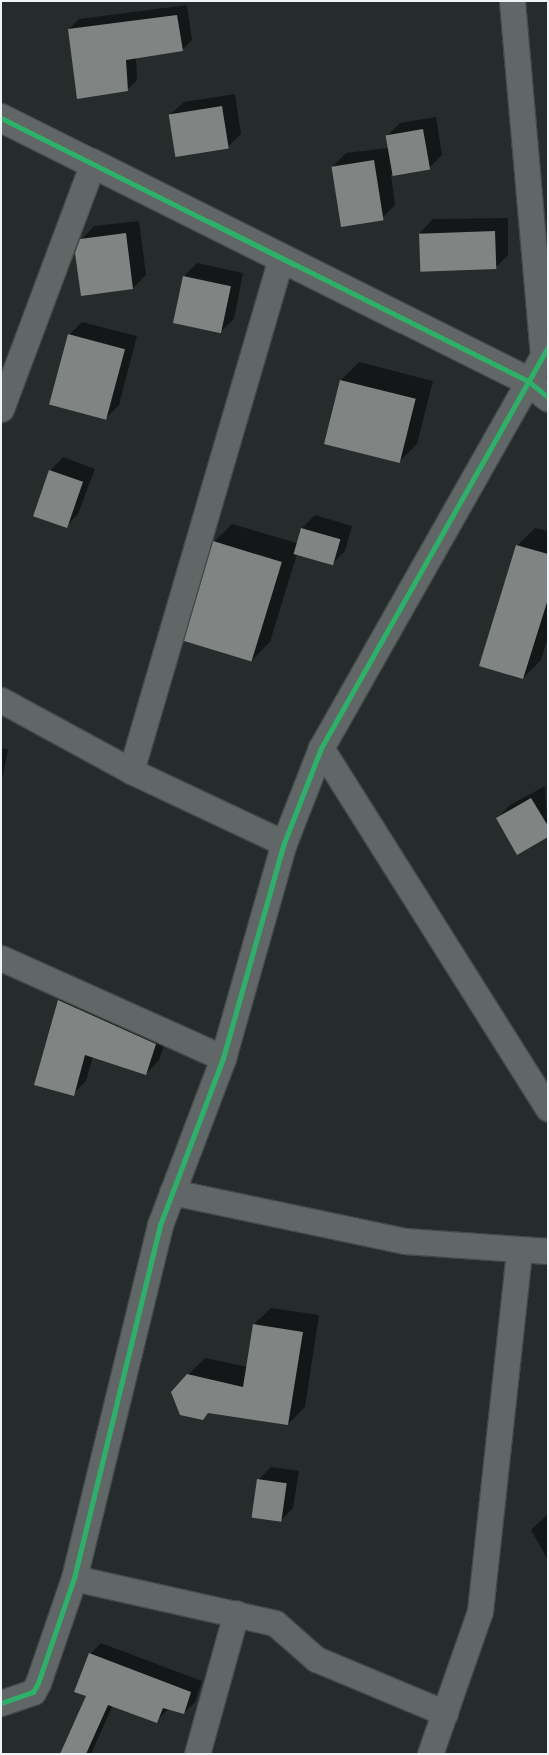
<!DOCTYPE html>
<style>
body{margin:0}
#map{position:relative;width:549px;height:1755px;overflow:hidden;background:#262c2c;font-family:"PT Serif",serif}
div>[style]{position:absolute}
[style*='--x']{left:calc(var(--x)*1px);top:calc(var(--y)*1px);width:calc(var(--w)*1px);rotate:calc(var(--a)*1deg)}
.shadow>*{inset:0;background:#0007}
.building>*{inset:0;background:#808584;transform-origin:0 0}
.roads{filter:drop-shadow(1px 0 #434a4a) drop-shadow(-1px 0 #434a4a) drop-shadow(0 1px #434a4a) drop-shadow(0 -1px #434a4a)}
.minor>*{height:25px;margin:-12.5px;padding:0 12.5px;transform-origin:12.5px;border-radius:12.5px;background:#616766}
.tertiary>*{height:28px;margin:-14px;padding:0 14px;transform-origin:14px;border-radius:14px;background:#616766}
.cycleway>*{height:5px;margin:-2.5px;padding:0 2.5px;transform-origin:2.5px;border-radius:2.5px;background:#2db169}
span{translate:-50% -50%;white-space:nowrap;text-align:center;line-height:1.15;-webkit-text-stroke:5px #111717;paint-order:stroke}
.frame{position:absolute;inset:0;border:2px solid #edf6f5;pointer-events:none}
</style>
<div id="map">
<div class="shadow">
<div style="clip-path:polygon(187px 5px,192px 40px,182px 50px,136px 57px,137px 80px,127px 90px,69px 29px,79px 19px)"></div>
<div style="clip-path:polygon(235px 94px,241px 134px,228px 147px,170px 115px,184px 102px)"></div>
<div style="clip-path:polygon(436px 117px,442px 155px,429px 168px,391px 174px,395px 205px,382px 218px,333px 166px,346px 153px,388px 148px,387px 136px,400px 123px)"></div>
<div style="clip-path:polygon(508px 218px,508px 255px,495px 268px,420px 233px,433px 219px)"></div>
<div style="clip-path:polygon(139px 221px,146px 275px,133px 288px,81px 240px,94px 226px)"></div>
<div style="clip-path:polygon(197px 263px,243px 273px,234px 319px,220px 332px,184px 276px)"></div>
<div style="clip-path:polygon(82px 322px,137px 336px,119px 405px,106px 418px,69px 335px)"></div>
<div style="clip-path:polygon(359px 362px,433px 381px,417px 444px,399px 462px,325px 443px,341px 380px)"></div>
<div style="clip-path:polygon(63px 457px,95px 469px,78px 514px,65px 527px,50px 471px)"></div>
<div style="clip-path:polygon(315px 515px,352px 526px,345px 551px,332px 564px,297px 554px,270px 642px,252px 660px,214px 542px,232px 524px,297px 543px,302px 528px)"></div>
<div style="clip-path:polygon(535px 528px,548px 531px,548px 637px,541px 660px,523px 678px,517px 546px)"></div>
<div style="clip-path:polygon(1px 748px,8px 749px,1px 785px)"></div>
<div style="clip-path:polygon(545px 786px,548px 835px,497px 819px,510px 805px)"></div>
<div style="clip-path:polygon(73px 987px,169px 1031px,159px 1060px,146px 1074px,93px 1056px,86px 1081px,73px 1094px,36px 1085px,60px 1000px)"></div>
<div style="clip-path:polygon(271px 1308px,319px 1315px,305px 1407px,288px 1424px,188px 1375px,205px 1358px,248px 1367px,254px 1324px)"></div>
<div style="clip-path:polygon(271px 1467px,299px 1471px,293px 1508px,280px 1521px,258px 1480px)"></div>
<div style="clip-path:polygon(548px 1514px,548px 1560px,531px 1530px)"></div>
<div style="clip-path:polygon(101px 1643px,202px 1681px,195px 1702px,184px 1713px,169px 1708px,157px 1721px,113px 1705px,91px 1754px,61px 1754px,87px 1696px,90px 1654px)"></div>
</div>
<div class="building">
<div style="clip-path:polygon(177px 15px,183px 51px,126px 60px,128px 91px,77px 99px,68px 29px)"></div>
<div style="left:222px;top:106px;width:43px;height:54px;rotate:81deg"></div>
<div style="left:423px;top:129px;width:41px;height:38px;rotate:80deg"></div>
<div style="left:374px;top:160px;width:61px;height:43px;rotate:81deg"></div>
<div style="left:495px;top:231px;width:38px;height:76px;rotate:88deg"></div>
<div style="clip-path:polygon(126px 233px,133px 289px,81px 296px,75px 253px,80px 239px)"></div>
<div style="left:183px;top:276px;width:49px;height:48px;rotate:12deg"></div>
<div style="left:68px;top:334px;width:59px;height:73px;rotate:15deg"></div>
<div style="left:340px;top:380px;width:78px;height:66px;rotate:14deg"></div>
<div style="left:49px;top:470px;width:36px;height:49px;rotate:19deg"></div>
<div style="left:301px;top:528px;width:41px;height:27px;rotate:16deg"></div>
<div style="left:213px;top:541px;width:72px;height:104px;rotate:17deg"></div>
<div style="clip-path:polygon(516px 545px,548px 554px,548px 599px,523px 679px,479px 666px)"></div>
<div style="clip-path:polygon(531px 798px,548px 826px,548px 837px,517px 855px,496px 818px)"></div>
<div style="clip-path:polygon(58px 1000px,156px 1044px,146px 1075px,85px 1055px,74px 1096px,34px 1085px)"></div>
<div style="clip-path:polygon(253px 1324px,303px 1332px,288px 1425px,208px 1413px,203px 1420px,180px 1415px,171px 1392px,187px 1374px,243px 1387px)"></div>
<div style="left:257px;top:1479px;width:30px;height:39px;rotate:8deg"></div>
<div style="clip-path:polygon(89px 1653px,191px 1692px,184px 1714px,163px 1708px,157px 1723px,108px 1705px,86px 1754px,60px 1754px,86px 1696px,74px 1692px)"></div>
</div>
<div class="roads">
<div class="minor">
<div style="--x:512;--y:1;--w:355;--a:85"></div>
<div style="--x:1;--y:409;--w:259;--a:-69.5"></div>
<div style="--x:1;--y:700;--w:148;--a:28.6"></div>
<div style="--x:131;--y:771;--w:169;--a:25.2"></div>
<div style="--x:321;--y:748;--w:426;--a:57.8"></div>
<div style="--x:131;--y:771;--w:534;--a:-73.7"></div>
<div style="--x:1;--y:958;--w:243;--a:24.2"></div>
<div style="--x:172;--y:1192;--w:238;--a:11.9"></div>
<div style="--x:405;--y:1241;--w:143;--a:4"></div>
<div style="--x:74;--y:1578;--w:206;--a:12.6"></div>
<div style="--x:275;--y:1623;--w:55;--a:41.3"></div>
<div style="--x:316;--y:1659;--w:140;--a:22.7"></div>
<div style="--x:1;--y:1703;--w:34;--a:-19"></div>
<div style="--x:33;--y:1692;--w:10;--a:-61"></div>
<div style="--x:38;--y:1683;--w:111;--a:-71.1"></div>
<div style="--x:74;--y:1578;--w:363;--a:-76.3"></div>
<div style="--x:160;--y:1225;--w:178;--a:-69.3"></div>
<div style="--x:223;--y:1058;--w:223;--a:-74.2"></div>
<div style="--x:284;--y:843;--w:102;--a:-68.7"></div>
<div style="--x:321;--y:748;--w:461;--a:-60.5"></div>
<div style="--x:197;--y:1754;--w:146;--a:-74.5"></div>
<div style="--x:430;--y:1754;--w:151;--a:-70.7"></div>
<div style="--x:480;--y:1611;--w:362;--a:-83.8"></div>
</div>
<div class="tertiary">
<div style="--x:1;--y:118;--w:589;--a:26.52"></div>
<div style="--x:528;--y:381;--w:26;--a:39"></div>
</div>
</div>
<div class="cycleway">
<div style="--x:1;--y:118;--w:589;--a:26.52"></div>
<div style="--x:528;--y:381;--w:26;--a:39"></div>
<div style="--x:1;--y:1703;--w:34;--a:-19"></div>
<div style="--x:33;--y:1692;--w:10;--a:-61"></div>
<div style="--x:38;--y:1683;--w:111;--a:-71.1"></div>
<div style="--x:74;--y:1578;--w:363;--a:-76.3"></div>
<div style="--x:160;--y:1225;--w:178;--a:-69.3"></div>
<div style="--x:223;--y:1058;--w:223;--a:-74.2"></div>
<div style="--x:284;--y:843;--w:102;--a:-68.7"></div>
<div style="--x:321;--y:748;--w:461;--a:-60.5"></div>
</div>
<div class="frame"></div>
</div>
